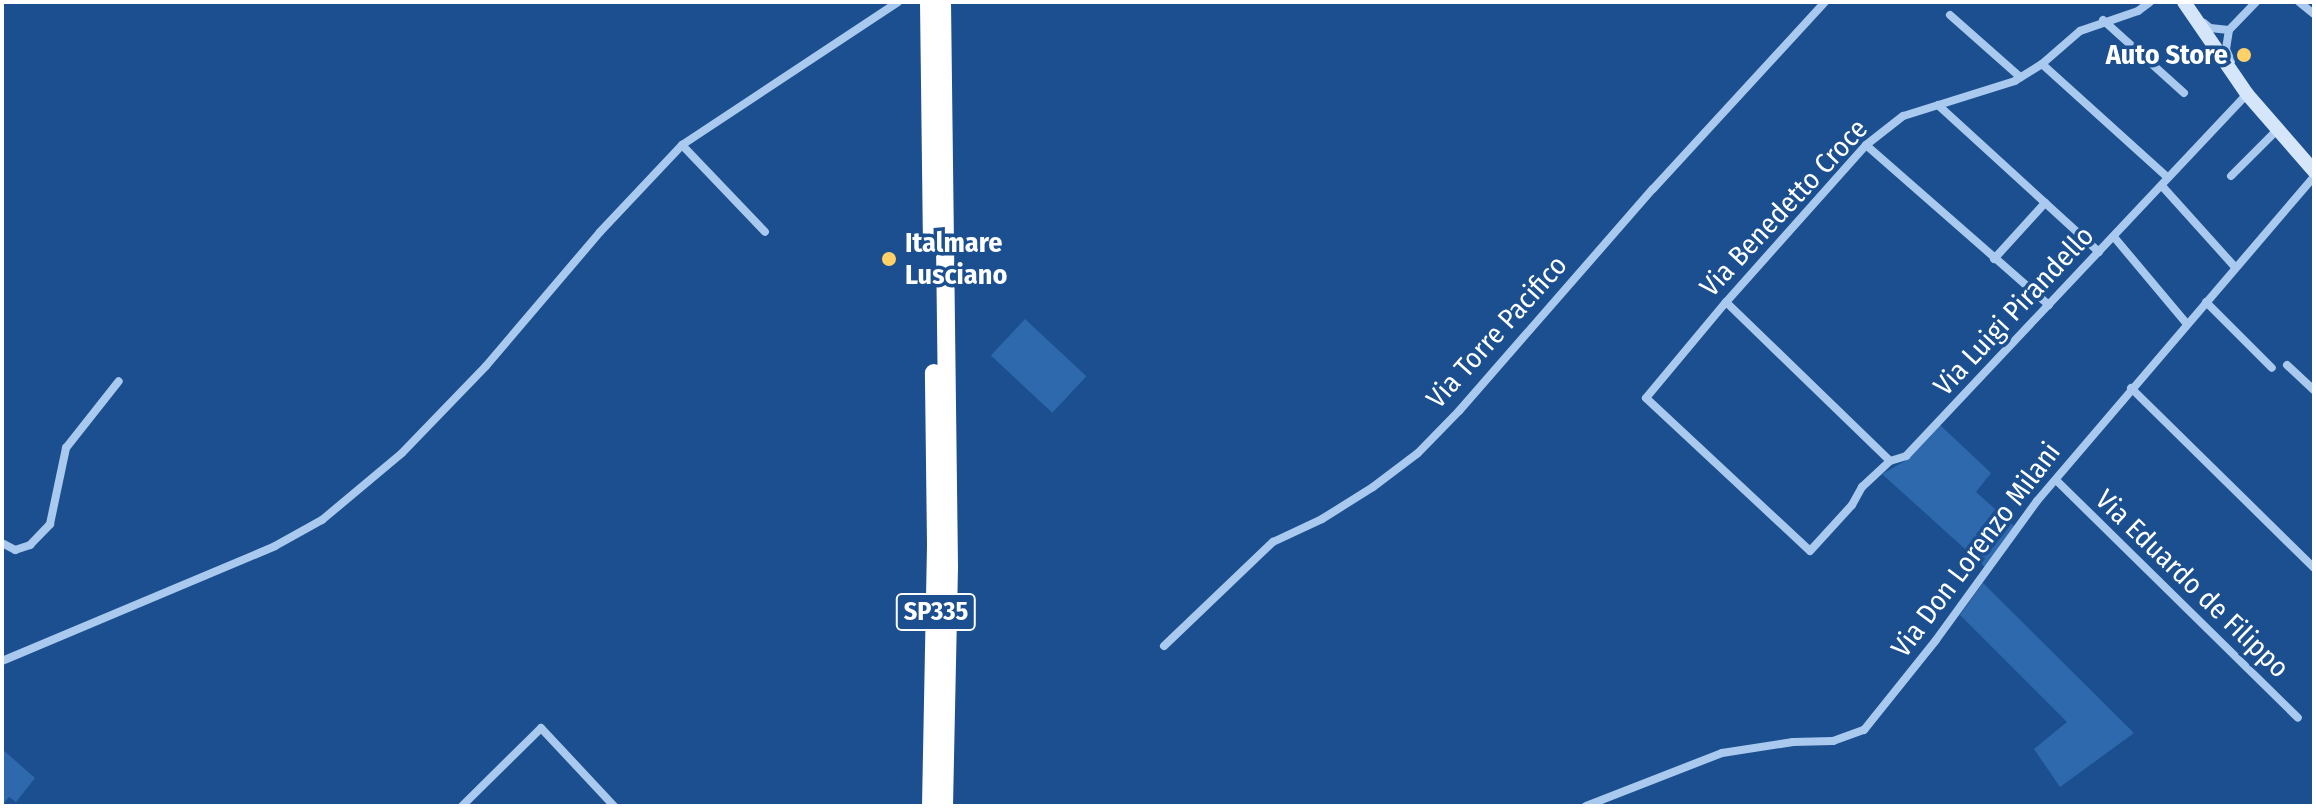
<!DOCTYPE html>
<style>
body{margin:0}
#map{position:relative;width:2316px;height:808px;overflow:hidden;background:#1b4f8f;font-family:"Fira Sans Condensed",sans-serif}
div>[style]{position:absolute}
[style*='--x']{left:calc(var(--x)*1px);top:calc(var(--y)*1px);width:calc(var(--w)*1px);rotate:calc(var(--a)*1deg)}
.green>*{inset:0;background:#2e69ad;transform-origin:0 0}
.street>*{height:8px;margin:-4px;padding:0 4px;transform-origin:4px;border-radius:4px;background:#a9c9ee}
.secondary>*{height:14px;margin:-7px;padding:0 7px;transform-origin:7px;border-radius:7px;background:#d6e6fa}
.highway>*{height:18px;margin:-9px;padding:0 9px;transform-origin:9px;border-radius:9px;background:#fff}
.dots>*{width:22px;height:22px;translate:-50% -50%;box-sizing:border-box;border:4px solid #1b4f8f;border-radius:50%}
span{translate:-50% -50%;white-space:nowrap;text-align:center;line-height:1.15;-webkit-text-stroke:7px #1b4f8f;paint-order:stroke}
.shield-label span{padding:2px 6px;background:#1b4f8f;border:2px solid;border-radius:6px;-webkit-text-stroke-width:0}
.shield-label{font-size:26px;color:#fff;font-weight:700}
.poi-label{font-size:28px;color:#fff;font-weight:700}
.right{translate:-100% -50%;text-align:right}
.left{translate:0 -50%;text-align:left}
.street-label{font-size:28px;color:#fff}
.frame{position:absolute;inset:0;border:4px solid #fff;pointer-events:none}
</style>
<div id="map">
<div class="green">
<div style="left:1025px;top:319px;width:84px;height:50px;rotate:43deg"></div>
<div style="clip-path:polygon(1939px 424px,1991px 473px,1976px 492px,2014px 526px,1985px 567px,1882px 474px,1905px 461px)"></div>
<div style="clip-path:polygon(1983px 583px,2134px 733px,2060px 787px,2034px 749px,2067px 722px,1960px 615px)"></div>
<div style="clip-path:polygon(2px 749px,35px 778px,16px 802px,9px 797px,2px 805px)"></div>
</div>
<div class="street">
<div style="--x:2150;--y:2;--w:15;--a:143"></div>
<div style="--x:2138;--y:11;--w:61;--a:161"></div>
<div style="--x:2080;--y:31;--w:50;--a:139"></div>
<div style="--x:2042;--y:64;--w:32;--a:148"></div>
<div style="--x:2015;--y:81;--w:117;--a:162.6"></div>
<div style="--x:1903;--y:116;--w:47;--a:141.9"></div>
<div style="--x:1866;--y:145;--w:210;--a:131.7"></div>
<div style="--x:1726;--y:302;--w:125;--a:129.8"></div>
<div style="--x:1646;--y:398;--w:224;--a:43"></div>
<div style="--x:1810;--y:551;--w:62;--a:-47.6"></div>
<div style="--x:1852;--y:505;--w:21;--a:-61"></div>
<div style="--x:1862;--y:487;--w:38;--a:-43"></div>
<div style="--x:1890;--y:461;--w:17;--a:-17"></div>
<div style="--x:1906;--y:456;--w:497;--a:-46.7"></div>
<div style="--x:2299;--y:2;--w:19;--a:39"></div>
<div style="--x:1950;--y:15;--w:94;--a:41.5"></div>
<div style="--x:2103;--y:20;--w:109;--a:42"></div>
<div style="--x:2204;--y:23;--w:8;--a:40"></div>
<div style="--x:2210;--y:28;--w:19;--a:6"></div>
<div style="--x:2231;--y:61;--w:13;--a:-113"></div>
<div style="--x:2226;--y:49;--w:19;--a:-81"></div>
<div style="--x:2229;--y:30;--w:39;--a:-46"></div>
<div style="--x:2042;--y:64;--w:169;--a:42.1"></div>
<div style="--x:1938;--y:105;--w:218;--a:42.4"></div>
<div style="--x:682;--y:145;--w:120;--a:46.3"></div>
<div style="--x:1866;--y:145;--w:243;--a:41.2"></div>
<div style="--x:2231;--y:176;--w:66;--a:-45"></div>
<div style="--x:2162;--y:186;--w:109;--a:48"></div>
<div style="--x:2114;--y:237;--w:114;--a:50"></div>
<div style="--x:1994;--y:259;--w:76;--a:-47.7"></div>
<div style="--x:1726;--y:302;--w:228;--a:44.1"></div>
<div style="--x:2206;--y:302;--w:93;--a:45"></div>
<div style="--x:2287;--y:365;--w:37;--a:43"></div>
<div style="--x:2131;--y:388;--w:257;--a:44.5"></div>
<div style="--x:2056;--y:480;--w:339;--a:44.5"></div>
<div style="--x:2;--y:543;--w:15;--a:28"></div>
<div style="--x:15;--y:550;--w:16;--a:-18"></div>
<div style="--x:30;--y:545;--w:29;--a:-46"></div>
<div style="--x:50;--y:524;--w:78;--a:-78.1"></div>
<div style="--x:66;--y:448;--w:85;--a:-51.7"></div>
<div style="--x:1164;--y:646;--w:151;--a:-43.7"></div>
<div style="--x:1273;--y:542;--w:54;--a:-25.1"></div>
<div style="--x:1322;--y:519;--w:60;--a:-32.1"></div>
<div style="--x:1373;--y:487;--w:56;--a:-37.1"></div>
<div style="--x:1418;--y:453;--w:59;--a:-45.7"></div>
<div style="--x:1459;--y:411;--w:295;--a:-48.9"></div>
<div style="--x:1653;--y:189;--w:254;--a:-47.4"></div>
<div style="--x:2;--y:661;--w:296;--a:-22.8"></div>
<div style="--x:275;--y:546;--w:54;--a:-29"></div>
<div style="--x:322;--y:520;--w:104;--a:-39.9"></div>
<div style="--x:402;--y:453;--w:121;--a:-46"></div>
<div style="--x:486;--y:366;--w:176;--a:-49.6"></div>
<div style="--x:600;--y:232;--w:120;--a:-46.7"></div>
<div style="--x:682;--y:145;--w:259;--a:-33.5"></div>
<div style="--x:462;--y:806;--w:111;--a:-44.6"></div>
<div style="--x:541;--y:728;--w:107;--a:46.9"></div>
<div style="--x:1586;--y:806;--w:146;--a:-21.3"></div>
<div style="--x:1722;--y:753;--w:72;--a:-8.8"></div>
<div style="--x:1793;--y:742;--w:40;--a:-1.4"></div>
<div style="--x:1833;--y:741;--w:33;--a:-20"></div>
<div style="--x:1864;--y:730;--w:115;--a:-51.3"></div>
<div style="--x:1936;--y:640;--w:172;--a:-54"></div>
<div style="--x:2037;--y:501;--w:426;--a:-49.5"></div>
</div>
<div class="secondary">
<div style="--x:2184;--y:2;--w:112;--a:55.6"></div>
<div style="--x:2247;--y:94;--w:102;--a:49"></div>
</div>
<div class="highway">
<div style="--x:929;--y:2;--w:233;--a:89.3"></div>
<div style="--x:942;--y:2;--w:565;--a:89.29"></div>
<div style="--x:949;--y:567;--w:239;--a:91.2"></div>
<div style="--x:931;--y:806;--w:261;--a:-88.9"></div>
<div style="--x:936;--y:545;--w:172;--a:-90.7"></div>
</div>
<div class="dots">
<div style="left:2244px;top:55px;background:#ffd166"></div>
<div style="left:889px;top:259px;background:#ffd166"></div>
</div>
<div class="shield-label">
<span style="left:936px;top:612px">SP335</span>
</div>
<div class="poi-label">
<span class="right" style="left:2228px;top:55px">Auto Store</span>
<span class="left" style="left:905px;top:259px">Italmare<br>Lusciano</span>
</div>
<div class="street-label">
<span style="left:1784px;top:208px;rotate:-47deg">Via Benedetto Croce</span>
<span style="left:2014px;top:311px;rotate:-47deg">Via Luigi Pirandello</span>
<span style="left:1497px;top:332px;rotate:-48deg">Via Torre Pacifico</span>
<span style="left:1976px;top:550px;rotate:-53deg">Via Don Lorenzo Milani</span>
<span style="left:2192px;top:584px;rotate:44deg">Via Eduardo de Filippo</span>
</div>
<div class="frame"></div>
</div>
